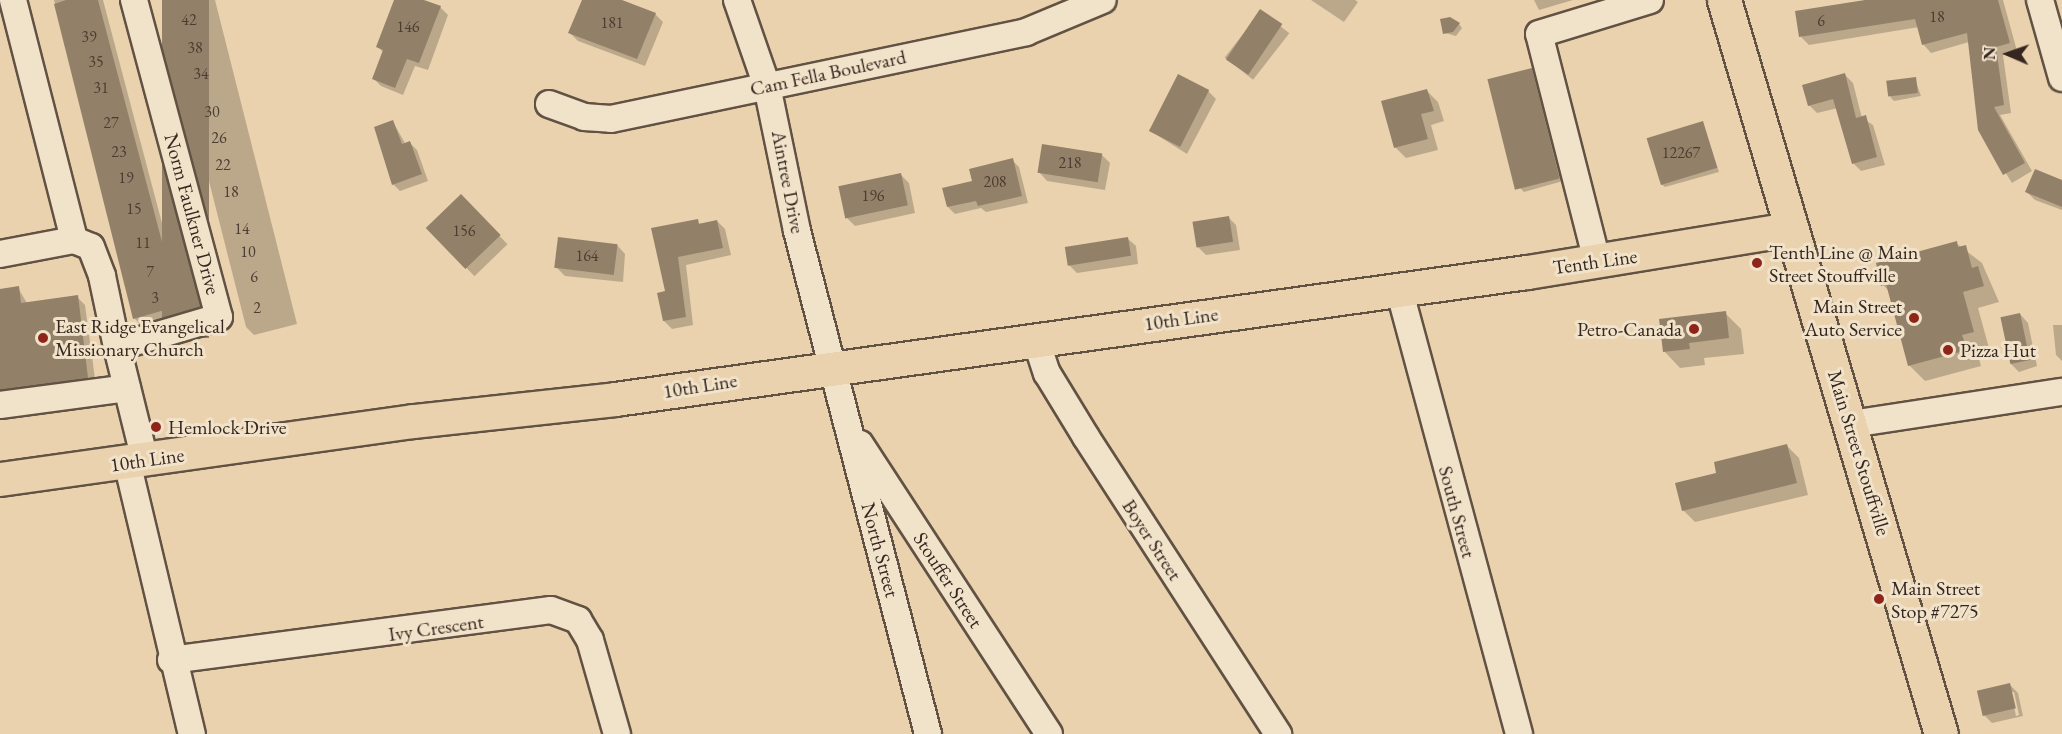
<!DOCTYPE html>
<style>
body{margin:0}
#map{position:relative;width:2062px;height:734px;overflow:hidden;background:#ead2ae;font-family:"EB Garamond",serif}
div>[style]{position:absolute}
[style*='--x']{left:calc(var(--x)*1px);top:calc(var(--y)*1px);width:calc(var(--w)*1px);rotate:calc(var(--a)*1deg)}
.shadow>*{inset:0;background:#0003;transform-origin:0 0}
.building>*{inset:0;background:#938069;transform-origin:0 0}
.roads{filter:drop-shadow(2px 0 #625243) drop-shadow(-2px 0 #625243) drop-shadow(0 2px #625243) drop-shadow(0 -2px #625243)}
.minor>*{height:26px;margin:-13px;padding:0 13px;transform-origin:13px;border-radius:13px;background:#f1e2ca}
.major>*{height:33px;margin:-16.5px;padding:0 16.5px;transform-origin:16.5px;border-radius:16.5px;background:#ead2ae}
.dots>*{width:16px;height:16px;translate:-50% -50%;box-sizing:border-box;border:3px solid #f1e2ca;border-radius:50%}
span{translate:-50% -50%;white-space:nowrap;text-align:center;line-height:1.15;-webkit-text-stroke:6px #f1e2ca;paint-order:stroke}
.number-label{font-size:16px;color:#4c3d32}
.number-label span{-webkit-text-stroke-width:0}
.street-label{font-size:20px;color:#35271f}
.poi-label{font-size:20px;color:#35271f}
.left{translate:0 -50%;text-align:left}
.right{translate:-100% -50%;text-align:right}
.north{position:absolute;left:1978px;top:24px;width:60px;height:60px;-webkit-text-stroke:4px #f1e2ca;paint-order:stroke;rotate:272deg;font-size:16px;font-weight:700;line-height:24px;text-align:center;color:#35271f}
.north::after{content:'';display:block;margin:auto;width:21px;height:27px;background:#35271f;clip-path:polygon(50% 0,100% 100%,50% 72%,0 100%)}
</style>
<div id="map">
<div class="shadow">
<div style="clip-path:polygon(54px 0,103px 0,186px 314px,142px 326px,134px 318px)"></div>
<div style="clip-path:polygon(163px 0,215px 0,297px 324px,254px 335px,246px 327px)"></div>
<div style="clip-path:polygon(395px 0,420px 0,440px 7px,448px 15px,428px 70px,415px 66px,403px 95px,381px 86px,373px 78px,384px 53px,378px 47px)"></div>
<div style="clip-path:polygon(583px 0,618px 0,655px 14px,663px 22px,645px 66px,578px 41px,570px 33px)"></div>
<div style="clip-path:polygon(1311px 0,1355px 0,1358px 2px,1344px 22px)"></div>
<div style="clip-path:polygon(1534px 0,1573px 0,1539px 10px)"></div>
<div style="clip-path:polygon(1877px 0,2003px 0,2017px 51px,2003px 55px,2011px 113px,2000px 115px,2032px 171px,2012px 183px,1979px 130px,1969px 42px,1931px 53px,1923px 44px,1919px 27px,1809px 45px,1801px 37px)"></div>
<div style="left:1261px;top:11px;width:36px;height:59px;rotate:38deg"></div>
<div style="clip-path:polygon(1459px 24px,1462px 28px,1456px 36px,1445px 33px)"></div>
<div style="clip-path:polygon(1532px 70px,1563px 181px,1524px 192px,1520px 188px)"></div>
<div style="clip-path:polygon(1845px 75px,1853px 83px,1862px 118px,1873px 125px,1885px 165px,1861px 171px,1853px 163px,1838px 108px,1817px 113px,1809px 105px)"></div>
<div style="clip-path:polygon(1915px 79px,1921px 96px,1894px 101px,1890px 97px)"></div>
<div style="clip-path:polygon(1208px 91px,1216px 99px,1187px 154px,1149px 130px)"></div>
<div style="clip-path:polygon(1427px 91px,1438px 102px,1444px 121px,1431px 125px,1438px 150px,1406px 158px,1395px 147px)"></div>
<div style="clip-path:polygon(393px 122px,406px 145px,410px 143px,417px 150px,428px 181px,400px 191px,393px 184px)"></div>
<div style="clip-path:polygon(1703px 123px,1719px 172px,1665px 187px,1661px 184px)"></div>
<div style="clip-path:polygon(1102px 155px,1110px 163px,1105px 190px,1047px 181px,1039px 172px)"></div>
<div style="clip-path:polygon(1012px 160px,1019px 167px,1028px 203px,986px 212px,981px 208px,955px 214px,948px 207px,973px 182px)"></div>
<div style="clip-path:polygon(901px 175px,909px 183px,915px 213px,855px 226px,847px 218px)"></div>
<div style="clip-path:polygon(2062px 182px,2062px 210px,2035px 200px,2027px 192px)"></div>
<div style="left:461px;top:196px;width:67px;height:46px;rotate:46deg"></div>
<div style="clip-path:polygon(1228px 217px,1236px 225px,1240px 250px,1206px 255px,1198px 247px)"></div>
<div style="clip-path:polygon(717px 221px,725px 229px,731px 255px,686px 265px,693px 325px,672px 329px,664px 321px,666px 292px,653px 230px)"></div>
<div style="clip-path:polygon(1127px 238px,1136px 246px,1138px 264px,1077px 273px,1069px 265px)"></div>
<div style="clip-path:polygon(1956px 243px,1982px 263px,1999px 302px,1978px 308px,1989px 348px,1977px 351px,1981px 366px,1925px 381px,1909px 365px,1889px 291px,1883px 285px)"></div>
<div style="clip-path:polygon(617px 245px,625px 254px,623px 282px,565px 276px,557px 268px)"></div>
<div style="clip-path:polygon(18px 288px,27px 303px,77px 297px,85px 305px,96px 386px,0 399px,0 289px)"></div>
<div style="clip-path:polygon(1725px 313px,1741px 329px,1744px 354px,1704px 358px,1705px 365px,1680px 368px,1664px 351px)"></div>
<div style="clip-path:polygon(2020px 314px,2028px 323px,2037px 366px,2019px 372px,2011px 364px)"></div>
<div style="clip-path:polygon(2053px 325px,2062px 325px,2062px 361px,2056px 355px)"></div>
<div style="clip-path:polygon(1787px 446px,1799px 458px,1808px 495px,1695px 522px,1683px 510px,1718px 474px)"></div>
<div style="clip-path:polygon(evenodd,2010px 685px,2018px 693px,2023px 716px,1992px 723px,1984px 715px,2010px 685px,2011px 692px,2014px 692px,2019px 715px,2016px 716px,2011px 692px)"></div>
</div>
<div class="building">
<div style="clip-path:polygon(66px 0,98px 0,179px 306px,133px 319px,54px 4px)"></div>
<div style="left:162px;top:0;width:47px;height:338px"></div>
<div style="clip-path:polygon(394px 0,424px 0,441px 6px,419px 63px,407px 59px,395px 88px,372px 79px,383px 50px,376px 47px)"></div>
<div style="clip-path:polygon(582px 0,622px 0,656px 13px,637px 59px,568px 33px)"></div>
<div style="clip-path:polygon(1865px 0,1998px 0,2010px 43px,1996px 47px,2004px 105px,1994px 107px,2025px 163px,2003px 175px,1978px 130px,1967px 33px,1922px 45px,1915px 19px,1799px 37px,1795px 11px)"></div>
<div style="left:1260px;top:9px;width:27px;height:61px;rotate:34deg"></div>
<div style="clip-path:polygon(1450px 17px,1460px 23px,1453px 32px,1443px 34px,1440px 19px)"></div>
<div style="left:1532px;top:68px;width:114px;height:46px;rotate:76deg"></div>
<div style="clip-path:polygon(1845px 73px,1856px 118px,1866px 115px,1877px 157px,1852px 164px,1833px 99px,1808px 106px,1802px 85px)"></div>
<div style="left:1178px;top:74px;width:35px;height:64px;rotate:27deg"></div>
<div style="left:1916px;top:77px;width:16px;height:30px;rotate:83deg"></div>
<div style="clip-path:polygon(1427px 89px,1434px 111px,1421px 114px,1428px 139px,1394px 148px,1381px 101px)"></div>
<div style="clip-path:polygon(393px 120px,402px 144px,410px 141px,422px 174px,392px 185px,374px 127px)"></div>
<div style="left:1703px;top:121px;width:49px;height:59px;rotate:73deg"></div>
<div style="left:1042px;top:144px;width:61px;height:29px;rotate:9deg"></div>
<div style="clip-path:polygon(1013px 158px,1022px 196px,978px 206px,976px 201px,947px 207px,942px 188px,972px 181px,969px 169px)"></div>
<div style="clip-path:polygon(2035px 169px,2062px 180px,2062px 207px,2025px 192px)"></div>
<div style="left:901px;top:173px;width:33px;height:64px;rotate:78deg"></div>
<div style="left:461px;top:194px;width:57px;height:49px;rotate:46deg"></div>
<div style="left:1229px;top:216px;width:26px;height:37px;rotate:81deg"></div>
<div style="clip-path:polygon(698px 219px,699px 224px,717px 220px,723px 248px,678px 257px,686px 317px,663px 321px,657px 293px,665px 291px,651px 228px)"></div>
<div style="left:558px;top:237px;width:60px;height:31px;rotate:7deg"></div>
<div style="left:1128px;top:237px;width:19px;height:64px;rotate:81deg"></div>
<div style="clip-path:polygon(1957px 241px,1958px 247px,1966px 245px,1972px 268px,1978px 266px,1984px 286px,1963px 292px,1974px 332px,1962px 335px,1967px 350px,1908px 366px,1886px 284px,1881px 286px,1876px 263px)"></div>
<div style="clip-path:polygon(19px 286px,21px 303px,78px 295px,88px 378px,0 390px,0 289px)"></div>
<div style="clip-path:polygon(1726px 311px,1729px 338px,1689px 343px,1690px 349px,1663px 352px,1659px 319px)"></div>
<div style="left:2020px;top:313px;width:48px;height:20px;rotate:78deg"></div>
<div style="clip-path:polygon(1787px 444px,1797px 483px,1682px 511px,1675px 483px,1716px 473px,1714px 462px)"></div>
<div style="left:2010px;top:683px;width:26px;height:34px;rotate:77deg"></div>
</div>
<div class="roads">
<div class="minor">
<div style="--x:13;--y:0;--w:248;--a:75.7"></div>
<div style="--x:134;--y:0;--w:328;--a:75"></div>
<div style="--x:219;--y:317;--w:106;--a:163.6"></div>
<div style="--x:117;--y:347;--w:116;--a:76.1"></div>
<div style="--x:737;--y:0;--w:91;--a:70.8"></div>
<div style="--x:767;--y:86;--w:148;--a:78.3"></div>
<div style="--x:797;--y:231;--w:520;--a:75.4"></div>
<div style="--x:2040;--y:0;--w:81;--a:74.2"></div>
<div style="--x:549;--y:104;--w:37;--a:20"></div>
<div style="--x:584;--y:117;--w:27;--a:4"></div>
<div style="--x:611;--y:119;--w:424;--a:-11.8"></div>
<div style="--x:1026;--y:32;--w:83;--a:-22.6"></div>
<div style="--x:0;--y:254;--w:75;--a:-10.7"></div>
<div style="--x:74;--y:240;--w:18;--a:22"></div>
<div style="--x:91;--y:247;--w:31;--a:69"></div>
<div style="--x:102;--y:276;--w:73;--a:78.1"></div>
<div style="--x:1597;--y:261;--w:234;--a:-104.3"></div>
<div style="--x:1539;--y:34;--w:116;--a:-17"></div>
<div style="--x:1399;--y:289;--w:461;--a:74.9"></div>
<div style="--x:1036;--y:340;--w:35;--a:72"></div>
<div style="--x:1047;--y:373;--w:75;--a:58.6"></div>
<div style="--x:1086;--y:437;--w:354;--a:57.1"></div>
<div style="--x:0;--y:405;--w:128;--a:-7.6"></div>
<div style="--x:1852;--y:424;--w:212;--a:-8.7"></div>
<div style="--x:860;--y:444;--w:346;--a:56.9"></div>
<div style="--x:127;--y:462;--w:280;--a:76.6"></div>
<div style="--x:171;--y:660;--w:383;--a:-7.5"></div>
<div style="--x:551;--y:610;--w:29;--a:20"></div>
<div style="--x:578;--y:620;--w:23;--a:59"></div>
<div style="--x:590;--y:640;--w:98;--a:74"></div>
</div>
<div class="major">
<div style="--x:1724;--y:0;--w:765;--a:73.53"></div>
<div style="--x:0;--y:479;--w:417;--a:-8"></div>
<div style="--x:413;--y:421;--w:203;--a:-6.2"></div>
<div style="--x:615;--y:399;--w:921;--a:-7.93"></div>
<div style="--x:1527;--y:272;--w:266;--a:-9.3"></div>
</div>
</div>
<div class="dots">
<div style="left:1757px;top:263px;background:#8f2418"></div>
<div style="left:1914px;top:318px;background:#8f2418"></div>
<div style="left:1694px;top:329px;background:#8f2418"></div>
<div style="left:43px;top:338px;background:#8f2418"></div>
<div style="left:1948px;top:350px;background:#8f2418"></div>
<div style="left:156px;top:427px;background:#8f2418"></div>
<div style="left:1879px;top:599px;background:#8f2418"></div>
</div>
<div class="number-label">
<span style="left:1937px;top:17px">18</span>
<span style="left:189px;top:20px">42</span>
<span style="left:1821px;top:21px">6</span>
<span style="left:612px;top:23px">181</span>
<span style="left:408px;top:27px">146</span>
<span style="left:89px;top:37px">39</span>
<span style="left:195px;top:48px">38</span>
<span style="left:96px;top:62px">35</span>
<span style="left:201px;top:74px">34</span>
<span style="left:101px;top:88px">31</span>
<span style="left:212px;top:112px">30</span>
<span style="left:111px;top:123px">27</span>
<span style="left:219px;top:138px">26</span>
<span style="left:119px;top:152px">23</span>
<span style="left:1681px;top:153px">12267</span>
<span style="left:1070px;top:163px">218</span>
<span style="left:223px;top:165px">22</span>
<span style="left:126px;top:178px">19</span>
<span style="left:995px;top:182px">208</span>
<span style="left:231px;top:192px">18</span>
<span style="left:873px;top:196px">196</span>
<span style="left:134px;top:209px">15</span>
<span style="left:242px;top:229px">14</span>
<span style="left:464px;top:231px">156</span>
<span style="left:143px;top:243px">11</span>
<span style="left:248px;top:252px">10</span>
<span style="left:587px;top:256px">164</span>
<span style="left:150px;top:272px">7</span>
<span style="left:254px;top:277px">6</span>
<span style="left:155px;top:298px">3</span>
<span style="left:257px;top:308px">2</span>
</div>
<div class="street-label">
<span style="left:828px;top:73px;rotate:-12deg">Cam Fella Boulevard</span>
<span style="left:788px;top:182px;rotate:79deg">Aintree Drive</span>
<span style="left:192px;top:214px;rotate:75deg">Norm Faulkner Drive</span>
<span style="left:1595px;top:262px;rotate:-8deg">Tenth Line</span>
<span style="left:1181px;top:319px;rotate:-8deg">10th Line</span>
<span style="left:700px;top:386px;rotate:-9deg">10th Line</span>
<span style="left:1859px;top:453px;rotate:73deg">Main Street Stouffville</span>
<span style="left:147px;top:460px;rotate:-8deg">10th Line</span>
<span style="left:1457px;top:512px;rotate:75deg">South Street</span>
<span style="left:1152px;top:540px;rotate:57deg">Boyer Street</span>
<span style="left:880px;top:550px;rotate:75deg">North Street</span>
<span style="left:948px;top:580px;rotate:57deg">Stouffer Street</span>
<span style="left:436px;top:628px;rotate:-8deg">Ivy Crescent</span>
</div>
<div class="poi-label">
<span class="left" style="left:1769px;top:264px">Tenth Line @ Main<br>Street Stouffville</span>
<span class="right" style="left:1902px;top:318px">Main Street<br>Auto Service</span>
<span class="left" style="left:55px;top:338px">East Ridge Evangelical<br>Missionary Church</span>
<span class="right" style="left:1682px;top:329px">Petro-Canada</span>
<span class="left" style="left:1960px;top:350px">Pizza Hut</span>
<span class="left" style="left:168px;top:427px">Hemlock Drive</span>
<span class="left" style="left:1891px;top:600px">Main Street<br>Stop #7275</span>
</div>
<div class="north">N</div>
</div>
